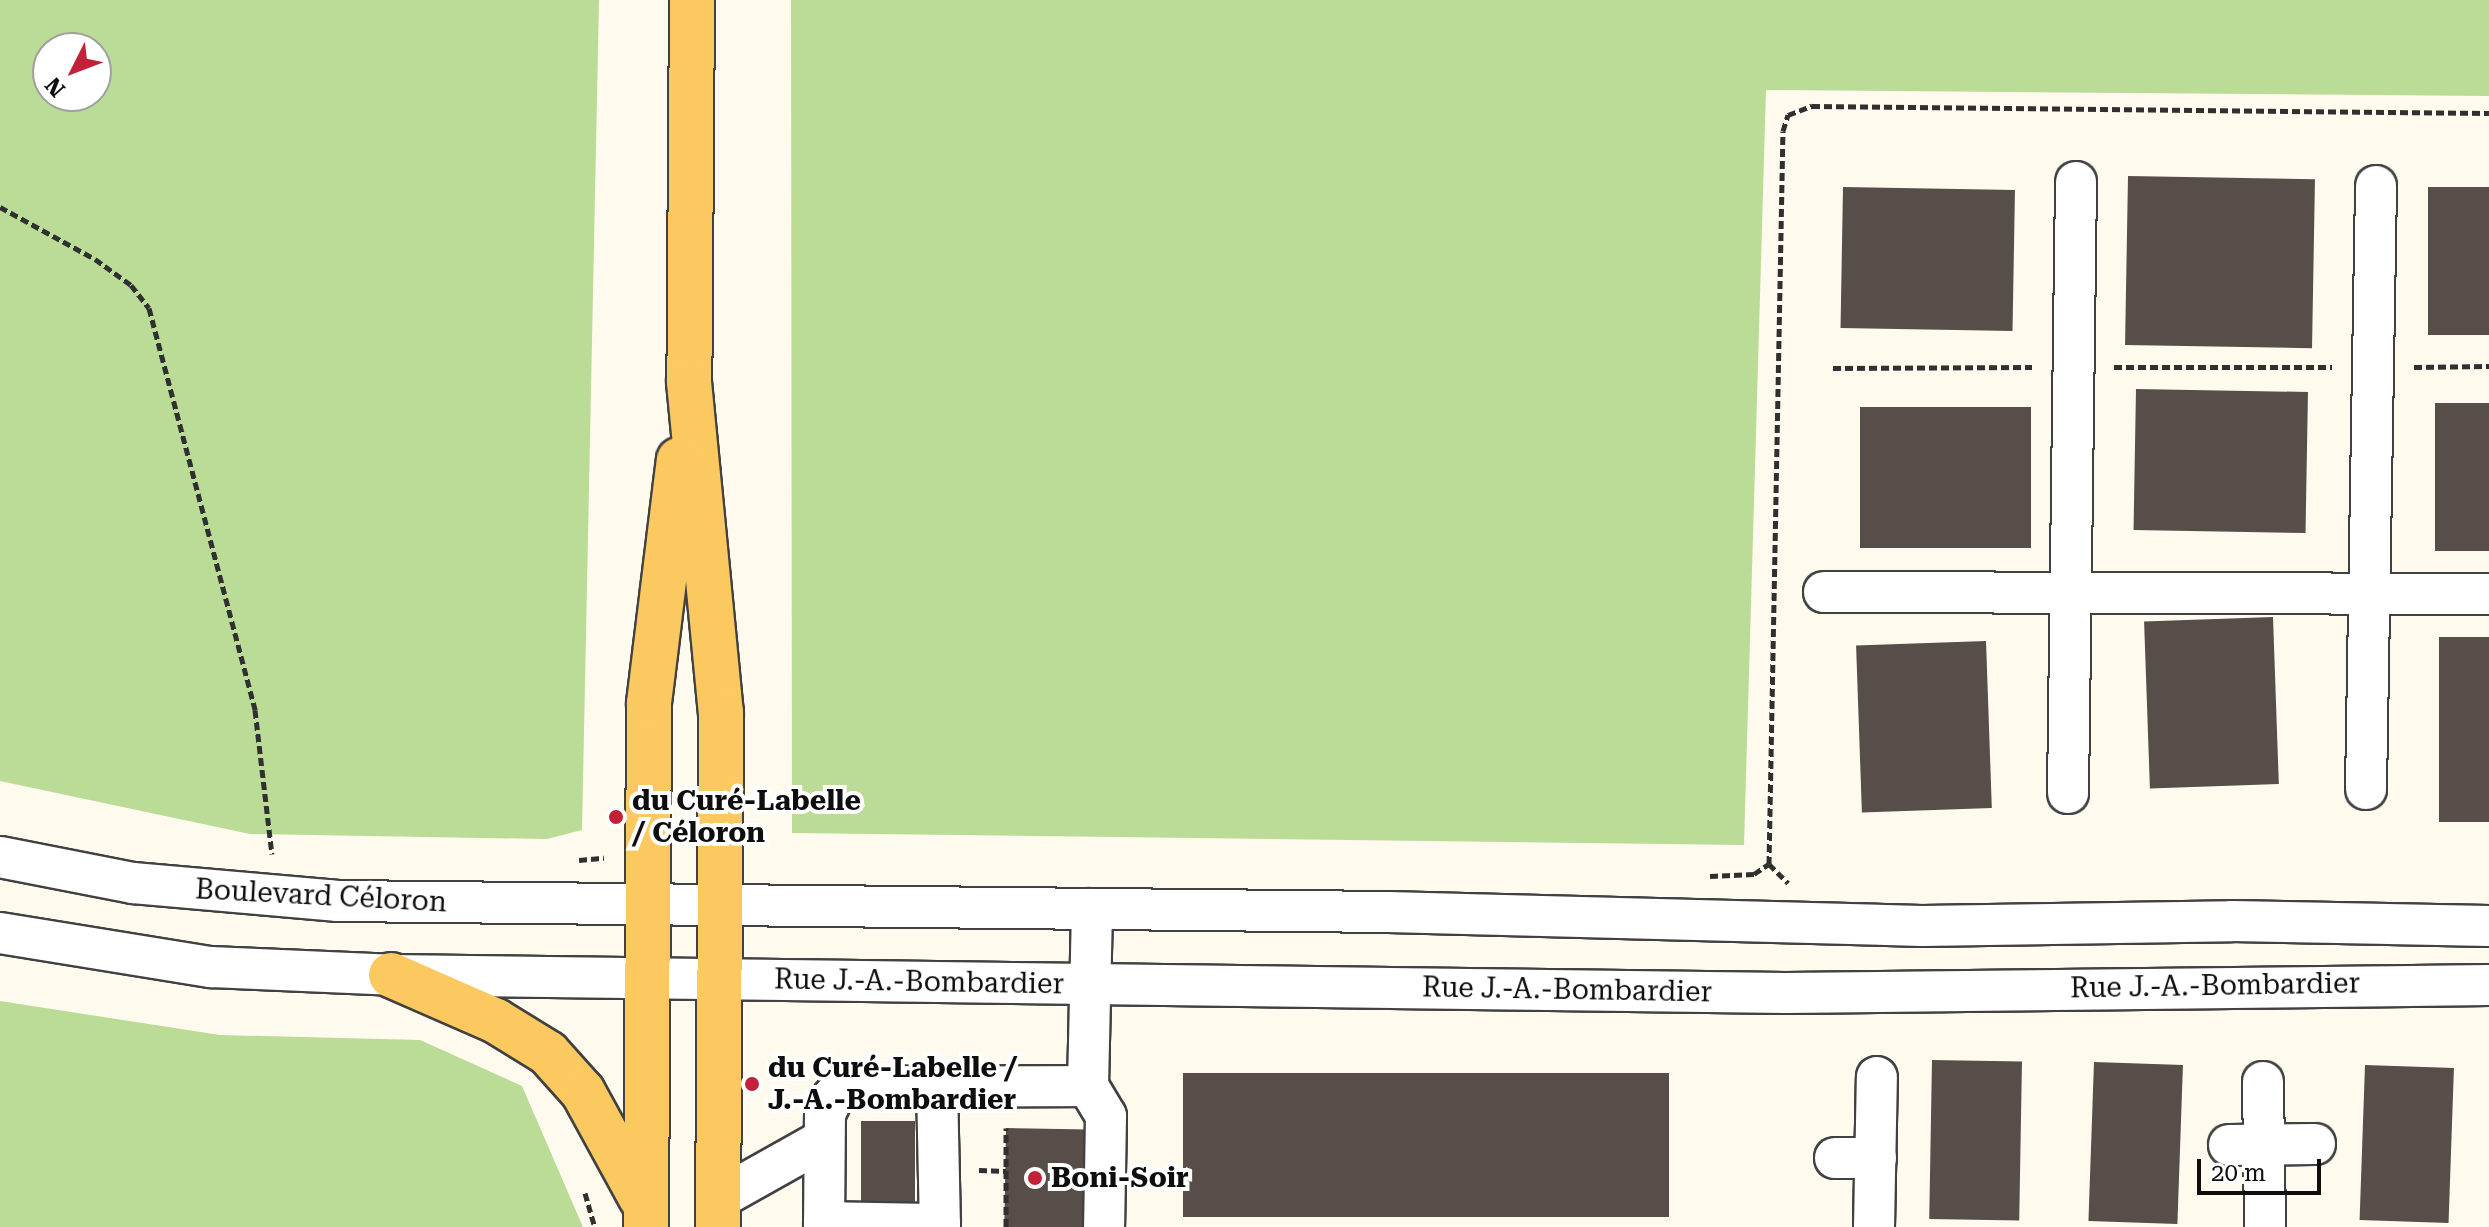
<!DOCTYPE html>
<meta charset="utf-8">
<style>
body{margin:0}
#map{position:relative;width:2489px;height:1227px;overflow:hidden;background:#fffaee;font-family:"Roboto Serif",serif}
div>[style]{position:absolute}
[style*='--x']{left:calc(var(--x)*1px);top:calc(var(--y)*1px);width:calc(var(--w)*1px);rotate:calc(var(--a)*1deg)}
.forest>*{inset:0;background:#bbdc96}
.building>*{inset:0;background:#574e4a;transform-origin:0 0}
.path>*{height:5px;margin-top:-2.5px;transform-origin:0;background:repeating-linear-gradient(90deg,#303030 0 8px,transparent 0 12px)}
.roads{filter:drop-shadow(2px 0 #414141) drop-shadow(-2px 0 #414141) drop-shadow(0 2px #414141) drop-shadow(0 -2px #414141)}
.minor>*{height:40px;margin:-20px;padding:0 20px;transform-origin:20px;border-radius:20px;background:#fff}
.major>*{height:44px;margin:-22px;padding:0 22px;transform-origin:22px;border-radius:22px;background:#fcc961}
.dots>*{width:22px;height:22px;translate:-50% -50%;box-sizing:border-box;border:4px solid #fff;border-radius:50%}
span{translate:-50% -50%;white-space:nowrap;text-align:center;line-height:1.15;-webkit-text-stroke:8px #fff;paint-order:stroke}
.poi-label{font-size:28px;color:#0e0e0e;font-weight:700}
.left{translate:0 -50%;text-align:left}
.street-label{font-size:28px;color:#0e0e0e}
.north{position:absolute;left:32px;top:32px;width:80px;height:80px;box-sizing:border-box;background:#fff;border:2px solid #9f9f9f;border-radius:50%;rotate:228deg;font-size:22px;font-weight:700;line-height:32px;text-align:center;color:#0e0e0e}
.north::after{content:'';display:block;margin:auto;width:28px;height:36px;background:#c12237;clip-path:polygon(50% 0,100% 100%,50% 72%,0 100%)}
.scale{position:absolute;left:2197px;top:1159px;width:124px;height:36px;box-sizing:border-box;border:4px solid #0e0e0e;border-top:0;padding-left:10px;font-size:24px;line-height:28px;white-space:nowrap;color:#0e0e0e;-webkit-text-stroke:6px #fff;paint-order:stroke}
</style>
<div id="map">
<div class="forest">
<div style="clip-path:polygon(evenodd,0 0,599px 0,582px 830px,547px 839px,250px 834px,0 781px,0 0,96px 48px,96px 96px,48px 96px,48px 48px,96px 48px)"></div>
<div style="clip-path:polygon(791px 0,2489px 0,2489px 96px,1766px 90px,1744px 845px,792px 833px)"></div>
<div style="clip-path:polygon(0 1001px,220px 1035px,420px 1040px,522px 1086px,583px 1227px,0 1227px)"></div>
</div>
<div class="building">
<div style="left:2128px;top:176px;width:187px;height:169px;rotate:1deg"></div>
<div style="left:1843px;top:187px;width:172px;height:141px;rotate:1deg"></div>
<div style="left:2428px;top:187px;width:61px;height:148px"></div>
<div style="left:2136px;top:389px;width:172px;height:141px;rotate:1deg"></div>
<div style="left:2435px;top:403px;width:54px;height:148px"></div>
<div style="left:1860px;top:407px;width:171px;height:141px"></div>
<div style="left:2273px;top:617px;width:167px;height:129px;rotate:88deg"></div>
<div style="left:2489px;top:637px;width:185px;height:50px;rotate:90deg"></div>
<div style="left:1986px;top:641px;width:167px;height:130px;rotate:88deg"></div>
<div style="left:1932px;top:1060px;width:90px;height:159px;rotate:1deg"></div>
<div style="left:2094px;top:1062px;width:89px;height:159px;rotate:2deg"></div>
<div style="left:2365px;top:1065px;width:89px;height:155px;rotate:2deg"></div>
<div style="left:1183px;top:1073px;width:486px;height:144px"></div>
<div style="left:861px;top:1121px;width:54px;height:106px"></div>
<div style="left:1006px;top:1128px;width:83px;height:99px;rotate:1deg"></div>
</div>
<div class="path">
<div style="--x:0;--y:207;--w:108;--a:28.7"></div>
<div style="--x:95;--y:259;--w:44;--a:35.8"></div>
<div style="--x:131;--y:285;--w:29;--a:52"></div>
<div style="--x:149;--y:308;--w:416;--a:75.2"></div>
<div style="--x:255;--y:710;--w:145;--a:83.3"></div>
<div style="--x:2114;--y:367;--w:218;--a:0"></div>
<div style="--x:2414;--y:367;--w:75;--a:-0.8"></div>
<div style="--x:1833;--y:368;--w:199;--a:-0.3"></div>
<div style="--x:579;--y:860;--w:25;--a:-5"></div>
<div style="--x:1769;--y:864;--w:733;--a:-88.91"></div>
<div style="--x:1783;--y:131;--w:17;--a:-73"></div>
<div style="--x:1788;--y:115;--w:26;--a:-21"></div>
<div style="--x:1812;--y:106;--w:677;--a:0.59"></div>
<div style="--x:1769;--y:864;--w:27;--a:45"></div>
<div style="--x:1710;--y:876;--w:44;--a:-2.6"></div>
<div style="--x:1754;--y:874;--w:18;--a:-34"></div>
<div style="--x:979;--y:1170;--w:27;--a:2"></div>
<div style="--x:585;--y:1193;--w:35;--a:74"></div>
<div style="--x:1006;--y:1227;--w:99;--a:-90"></div>
</div>
<div class="roads">
<div class="minor">
<div style="--x:1824;--y:592;--w:665;--a:0.17"></div>
<div style="--x:2366;--y:789;--w:603;--a:-89.05"></div>
<div style="--x:2068;--y:793;--w:611;--a:-89.25"></div>
<div style="--x:0;--y:857;--w:136;--a:11.1"></div>
<div style="--x:133;--y:883;--w:206;--a:5"></div>
<div style="--x:338;--y:901;--w:1050;--a:0.6"></div>
<div style="--x:1388;--y:912;--w:534;--a:1.5"></div>
<div style="--x:1922;--y:926;--w:310;--a:-0.9"></div>
<div style="--x:2232;--y:921;--w:257;--a:1.1"></div>
<div style="--x:0;--y:933;--w:214;--a:9.2"></div>
<div style="--x:211;--y:967;--w:180;--a:2.5"></div>
<div style="--x:391;--y:975;--w:1395;--a:0.74"></div>
<div style="--x:1786;--y:993;--w:703;--a:-0.65"></div>
<div style="--x:2263;--y:1082;--w:145;--a:89.2"></div>
<div style="--x:937;--y:1085;--w:142;--a:88.8"></div>
<div style="--x:1088;--y:1086;--w:35;--a:59"></div>
<div style="--x:1106;--y:1116;--w:111;--a:91"></div>
<div style="--x:2229;--y:1145;--w:86;--a:-0.7"></div>
<div style="--x:1835;--y:1158;--w:41;--a:0"></div>
<div style="--x:718;--y:1199;--w:120;--a:-29.3"></div>
<div style="--x:824;--y:1222;--w:116;--a:1"></div>
<div style="--x:824;--y:1227;--w:113;--a:-89.5"></div>
<div style="--x:825;--y:1114;--w:19;--a:-65"></div>
<div style="--x:833;--y:1097;--w:19;--a:-32"></div>
<div style="--x:849;--y:1087;--w:239;--a:-0.2"></div>
<div style="--x:1088;--y:1086;--w:177;--a:-88.7"></div>
<div style="--x:1874;--y:1227;--w:150;--a:-88.9"></div>
</div>
<div class="major">
<div style="--x:692;--y:0;--w:382;--a:90.4"></div>
<div style="--x:689;--y:382;--w:332;--a:84.5"></div>
<div style="--x:721;--y:712;--w:515;--a:90.33"></div>
<div style="--x:391;--y:975;--w:115;--a:23.7"></div>
<div style="--x:496;--y:1021;--w:61;--a:31.6"></div>
<div style="--x:548;--y:1053;--w:52;--a:48.1"></div>
<div style="--x:583;--y:1092;--w:121;--a:61.3"></div>
<div style="--x:646;--y:1227;--w:524;--a:-89.67"></div>
<div style="--x:649;--y:703;--w:245;--a:-83"></div>
</div>
</div>
<div class="dots">
<div style="left:616px;top:817px;background:#c12237"></div>
<div style="left:752px;top:1084px;background:#c12237"></div>
<div style="left:1035px;top:1178px;background:#c12237"></div>
</div>
<div class="poi-label">
<span class="left" style="left:632px;top:817px">du Curé-Labelle<br>/ Céloron</span>
<span class="left" style="left:768px;top:1084px">du Curé-Labelle /<br>J.-A.-Bombardier</span>
<span class="left" style="left:1051px;top:1178px">Boni-Soir</span>
</div>
<div class="street-label">
<span style="left:321px;top:896px;rotate:3deg">Boulevard Céloron</span>
<span style="left:919px;top:982px;rotate:1deg">Rue J.-A.-Bombardier</span>
<span style="left:2215px;top:986px;rotate:-1deg">Rue J.-A.-Bombardier</span>
<span style="left:1567px;top:990px;rotate:1deg">Rue J.-A.-Bombardier</span>
</div>
<div class="north">N</div>
<div class="scale">20 m</div>
</div>
